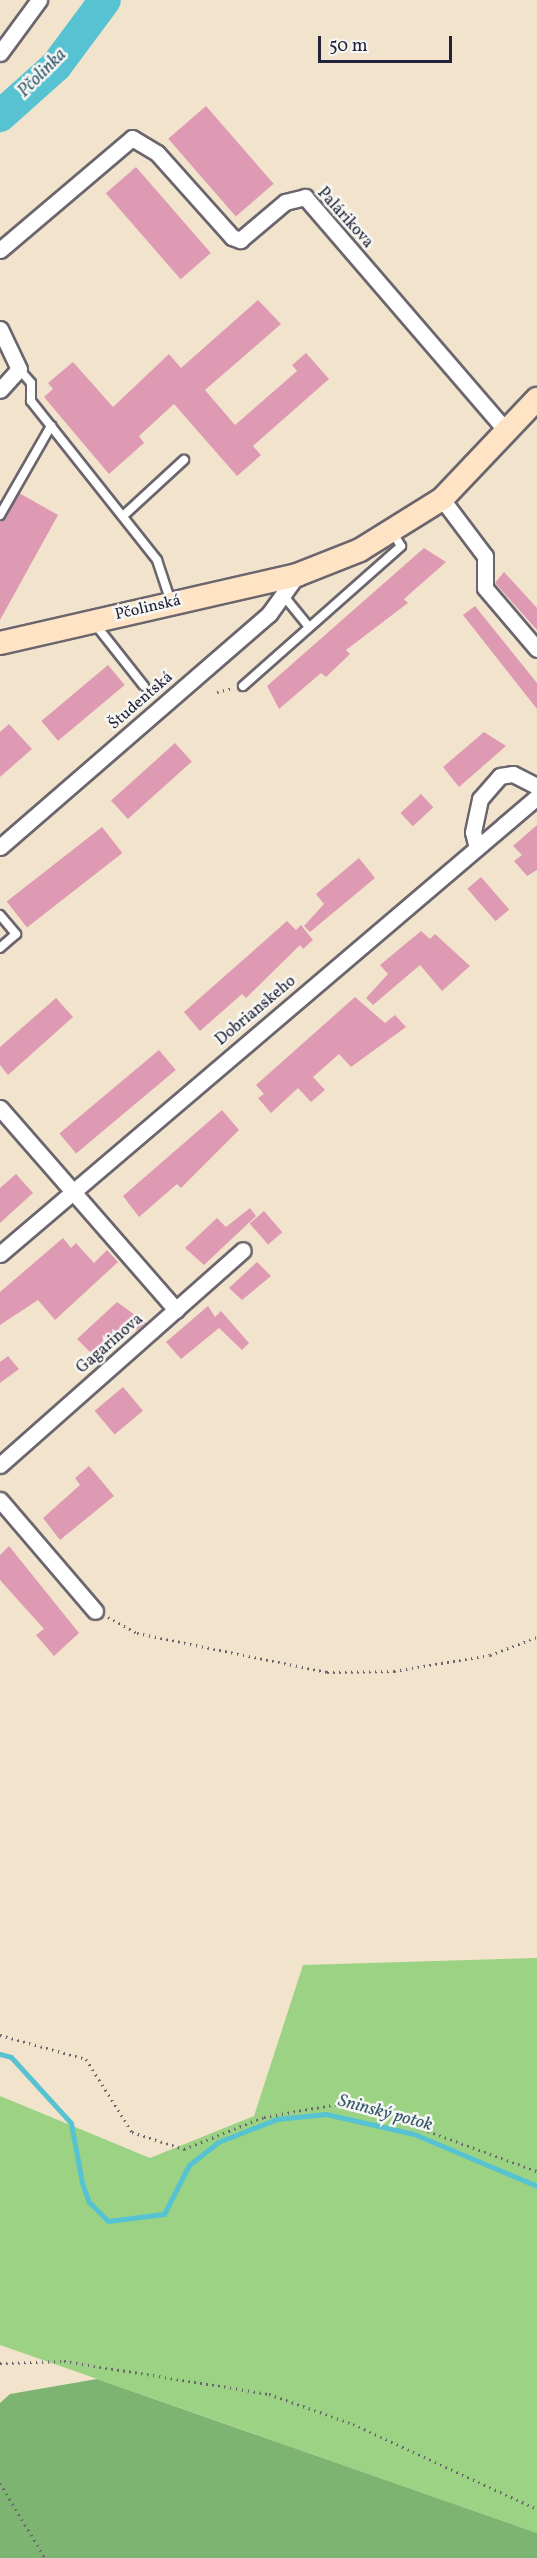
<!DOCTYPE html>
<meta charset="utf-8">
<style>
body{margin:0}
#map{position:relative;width:537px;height:2558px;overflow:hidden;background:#f2e4cc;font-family:Vollkorn,serif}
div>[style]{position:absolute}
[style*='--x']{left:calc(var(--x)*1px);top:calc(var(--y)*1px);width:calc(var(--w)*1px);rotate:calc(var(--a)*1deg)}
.green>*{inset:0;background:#9cd283}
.forest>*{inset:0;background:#7db471}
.water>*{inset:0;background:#57c2d1}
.stream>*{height:5px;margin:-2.5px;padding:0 2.5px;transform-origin:2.5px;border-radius:2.5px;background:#57c2d1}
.river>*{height:32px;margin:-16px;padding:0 16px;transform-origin:16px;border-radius:16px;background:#57c2d1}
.building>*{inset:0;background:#de99b3;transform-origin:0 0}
.path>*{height:3px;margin-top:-1.5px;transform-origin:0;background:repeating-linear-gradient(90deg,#6b666e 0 1.5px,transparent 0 6px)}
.roads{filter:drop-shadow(2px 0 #6b666e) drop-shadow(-2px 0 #6b666e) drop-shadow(0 2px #6b666e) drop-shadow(0 -2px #6b666e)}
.service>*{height:8px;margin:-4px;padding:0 4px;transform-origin:4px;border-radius:4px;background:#fff}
.minor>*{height:15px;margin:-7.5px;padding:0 7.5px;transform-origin:7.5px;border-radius:7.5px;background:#fff}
.secondary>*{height:22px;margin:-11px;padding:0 11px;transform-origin:11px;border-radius:11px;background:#fee4c5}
span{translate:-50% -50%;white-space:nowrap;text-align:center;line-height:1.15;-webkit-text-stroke:5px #f6f6f2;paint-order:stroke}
.street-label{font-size:16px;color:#22223b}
.water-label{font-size:18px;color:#355a70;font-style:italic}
.scale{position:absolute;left:318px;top:36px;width:134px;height:27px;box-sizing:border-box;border:3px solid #22223b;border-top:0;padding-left:8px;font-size:18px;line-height:21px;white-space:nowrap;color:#22223b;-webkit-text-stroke:4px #f6f6f2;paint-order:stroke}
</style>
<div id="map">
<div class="green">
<div style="clip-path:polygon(537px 1958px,537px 2533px,0 2345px,0 2096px,150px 2158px,254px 2116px,303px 1965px)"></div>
</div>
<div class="forest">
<div style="clip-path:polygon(97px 2379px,537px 2533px,537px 2558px,0 2558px,0 2403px,10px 2394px)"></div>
</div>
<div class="water">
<div style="clip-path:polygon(107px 0,115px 0,69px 64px,0 133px,0 124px,63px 60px)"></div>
</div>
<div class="stream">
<div style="--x:0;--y:2054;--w:11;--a:15"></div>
<div style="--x:11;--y:2057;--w:89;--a:47.7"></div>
<div style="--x:71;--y:2123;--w:61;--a:79.6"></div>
<div style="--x:82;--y:2183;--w:20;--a:70"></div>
<div style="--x:89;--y:2202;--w:27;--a:45"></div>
<div style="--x:108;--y:2221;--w:56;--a:-7.1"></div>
<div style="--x:164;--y:2214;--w:55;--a:-63"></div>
<div style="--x:189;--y:2165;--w:37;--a:-38"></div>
<div style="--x:218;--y:2142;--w:63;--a:-21.3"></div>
<div style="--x:277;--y:2119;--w:49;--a:-5.8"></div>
<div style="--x:326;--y:2114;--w:90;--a:12.8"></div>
<div style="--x:414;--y:2134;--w:134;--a:22.9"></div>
</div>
<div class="river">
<div style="--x:0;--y:116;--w:75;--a:-41.8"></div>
<div style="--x:56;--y:66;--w:82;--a:-53.4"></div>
</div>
<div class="building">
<div style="left:206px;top:106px;width:103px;height:50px;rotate:49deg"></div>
<div style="left:136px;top:167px;width:114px;height:40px;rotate:49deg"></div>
<div style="clip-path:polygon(258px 300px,281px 324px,205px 390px,235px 425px,297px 371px,292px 365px,306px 353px,329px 379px,253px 446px,261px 455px,237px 476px,174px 404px,139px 436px,144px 443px,109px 474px,44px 397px,53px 389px,48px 383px,73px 362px,113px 407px,169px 354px,181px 368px)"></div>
<div style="clip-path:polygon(19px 493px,58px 515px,0 620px,0 521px)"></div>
<div style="clip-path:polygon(424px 548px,446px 562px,404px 599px,408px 603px,346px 650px,350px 654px,326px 677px,321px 673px,279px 709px,267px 686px)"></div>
<div style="clip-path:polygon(504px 572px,537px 608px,537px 630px,495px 583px)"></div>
<div style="clip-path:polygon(475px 606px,537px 683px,537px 709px,463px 615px)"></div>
<div style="left:108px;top:665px;width:26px;height:87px;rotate:50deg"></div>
<div style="clip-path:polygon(9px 724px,32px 749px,0 777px,0 732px)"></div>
<div style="clip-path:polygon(484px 732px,506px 746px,459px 787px,443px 767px)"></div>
<div style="left:175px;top:743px;width:25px;height:86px;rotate:48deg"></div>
<div style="left:421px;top:794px;width:18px;height:28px;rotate:47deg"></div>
<div style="clip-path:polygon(537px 825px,537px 870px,527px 876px,514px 861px,522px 855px,513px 846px)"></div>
<div style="left:102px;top:827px;width:33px;height:121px;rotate:52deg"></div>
<div style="clip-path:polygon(359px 858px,375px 878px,310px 932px,304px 926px,324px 904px,316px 894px)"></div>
<div style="left:481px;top:877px;width:43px;height:18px;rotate:49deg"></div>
<div style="clip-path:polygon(287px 921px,296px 930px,301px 925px,313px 940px,303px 949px,300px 945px,246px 998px,242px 994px,200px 1031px,184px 1012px)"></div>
<div style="clip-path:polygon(421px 931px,430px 939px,435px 934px,470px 966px,442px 991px,420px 965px,373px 1005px,366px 998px,388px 974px,380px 965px)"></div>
<div style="clip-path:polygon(355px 997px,385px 1023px,395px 1015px,406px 1027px,351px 1067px,339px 1054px,313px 1077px,325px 1090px,311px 1102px,298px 1088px,271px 1113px,258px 1098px,264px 1094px,256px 1085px)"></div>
<div style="clip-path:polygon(56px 998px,73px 1017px,8px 1075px,0 1065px,0 1047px)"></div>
<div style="left:159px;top:1050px;width:26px;height:130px;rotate:50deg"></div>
<div style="clip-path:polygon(222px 1110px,239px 1130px,181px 1188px,177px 1184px,139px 1217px,123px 1196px)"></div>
<div style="clip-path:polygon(16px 1174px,33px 1193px,0 1223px,0 1188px)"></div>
<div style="clip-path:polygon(250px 1208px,256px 1216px,204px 1265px,185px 1248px,217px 1218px,226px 1227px)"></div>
<div style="left:264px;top:1211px;width:28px;height:19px;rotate:49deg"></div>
<div style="clip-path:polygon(63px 1238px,71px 1248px,76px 1243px,94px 1263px,107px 1250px,118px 1262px,55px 1320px,38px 1300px,0 1325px,0 1292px)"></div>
<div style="clip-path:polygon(257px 1262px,271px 1276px,242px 1300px,229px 1288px)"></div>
<div style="clip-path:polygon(117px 1302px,146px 1323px,136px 1331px,129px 1325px,95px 1357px,77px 1339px)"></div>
<div style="clip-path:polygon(208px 1306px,215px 1317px,221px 1311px,249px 1343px,242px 1350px,219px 1328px,181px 1359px,166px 1342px)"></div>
<div style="clip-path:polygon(8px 1356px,19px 1369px,0 1383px,0 1362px)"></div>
<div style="left:123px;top:1387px;width:31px;height:37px;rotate:50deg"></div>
<div style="clip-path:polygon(89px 1466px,114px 1496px,60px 1540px,43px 1518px,80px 1485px,75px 1478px)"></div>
<div style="clip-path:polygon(9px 1546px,79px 1633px,54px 1656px,36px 1635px,44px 1629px,0 1580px,0 1555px)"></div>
</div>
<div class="path">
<div style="--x:217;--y:692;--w:16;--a:-14"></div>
<div style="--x:108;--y:1617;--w:33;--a:29"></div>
<div style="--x:137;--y:1633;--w:194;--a:11.6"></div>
<div style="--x:327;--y:1672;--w:67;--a:-0.9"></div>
<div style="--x:394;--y:1671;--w:97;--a:-9.5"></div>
<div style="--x:490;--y:1655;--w:50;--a:-21"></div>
<div style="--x:0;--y:2035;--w:89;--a:15.6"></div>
<div style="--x:86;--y:2059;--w:86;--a:57.8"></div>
<div style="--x:132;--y:2132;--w:55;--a:18.1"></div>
<div style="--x:184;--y:2149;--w:86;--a:-21.8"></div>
<div style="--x:264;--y:2117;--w:86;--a:-10"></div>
<div style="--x:349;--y:2102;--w:200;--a:20.2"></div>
<div style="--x:0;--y:2363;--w:64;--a:-1.8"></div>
<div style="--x:64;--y:2361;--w:208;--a:9.1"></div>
<div style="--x:269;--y:2394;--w:89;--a:19.7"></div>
<div style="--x:353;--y:2424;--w:203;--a:24.8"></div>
<div style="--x:0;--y:2483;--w:87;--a:59"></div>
</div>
<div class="roads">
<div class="service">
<div style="--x:19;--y:369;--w:18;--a:49"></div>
<div style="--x:31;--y:383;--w:18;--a:90"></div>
<div style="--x:31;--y:401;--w:203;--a:51.6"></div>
<div style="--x:157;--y:560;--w:44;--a:71.6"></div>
<div style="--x:0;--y:515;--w:103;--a:-60.2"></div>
<div style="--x:123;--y:516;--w:83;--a:-42.6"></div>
<div style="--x:283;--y:595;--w:41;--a:50.9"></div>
<div style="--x:95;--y:624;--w:79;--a:51.7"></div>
<div style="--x:243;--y:686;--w:211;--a:-41.5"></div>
<div style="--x:401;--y:546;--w:15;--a:-122"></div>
<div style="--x:0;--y:915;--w:25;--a:50"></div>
<div style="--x:16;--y:934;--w:21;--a:139"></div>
</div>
<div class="minor">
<div style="--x:0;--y:53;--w:66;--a:-53.7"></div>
<div style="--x:0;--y:250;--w:173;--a:-40.3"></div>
<div style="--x:132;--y:138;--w:29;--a:31"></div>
<div style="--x:157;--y:153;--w:113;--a:48.2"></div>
<div style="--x:232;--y:237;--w:9;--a:21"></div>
<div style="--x:240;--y:240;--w:59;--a:-40.2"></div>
<div style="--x:285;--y:202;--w:21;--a:-14"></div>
<div style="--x:305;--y:197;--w:308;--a:49.3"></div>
<div style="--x:0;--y:329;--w:44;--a:64.6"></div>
<div style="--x:19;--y:369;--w:28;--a:132"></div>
<div style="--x:442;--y:499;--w:71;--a:53"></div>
<div style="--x:485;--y:556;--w:32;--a:90"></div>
<div style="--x:485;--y:588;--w:80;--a:49.6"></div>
<div style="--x:0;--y:847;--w:356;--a:-40.9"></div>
<div style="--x:269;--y:614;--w:48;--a:-54.3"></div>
<div style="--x:477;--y:848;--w:16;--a:-104"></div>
<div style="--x:473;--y:832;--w:34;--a:-78"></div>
<div style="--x:480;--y:799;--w:30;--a:-49"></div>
<div style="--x:500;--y:776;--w:13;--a:-9"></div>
<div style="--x:513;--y:774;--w:27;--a:27"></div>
<div style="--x:0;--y:1108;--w:268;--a:48.9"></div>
<div style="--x:0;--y:1254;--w:705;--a:-40.4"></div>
<div style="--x:0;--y:1465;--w:324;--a:-41.5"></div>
<div style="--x:0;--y:1500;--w:146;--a:49.4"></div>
</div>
<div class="secondary">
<div style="--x:0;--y:643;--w:305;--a:-12.9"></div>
<div style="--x:297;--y:575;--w:68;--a:-21.6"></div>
<div style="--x:360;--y:550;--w:97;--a:-31.9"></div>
<div style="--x:442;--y:499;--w:138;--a:-46.5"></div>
</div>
</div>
<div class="street-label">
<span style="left:345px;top:218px;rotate:48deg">Palárikova</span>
<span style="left:148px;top:608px;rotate:-13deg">Pčolinská</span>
<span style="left:141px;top:701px;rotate:-41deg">Študentská</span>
<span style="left:256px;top:1011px;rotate:-40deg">Dobrianskeho</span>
<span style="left:110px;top:1344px;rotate:-41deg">Gagarinova</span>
</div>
<div class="water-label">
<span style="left:43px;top:74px;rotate:-45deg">Pčolinka</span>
<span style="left:385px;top:2114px;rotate:15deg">Sninský potok</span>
</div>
<div class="scale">50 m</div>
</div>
